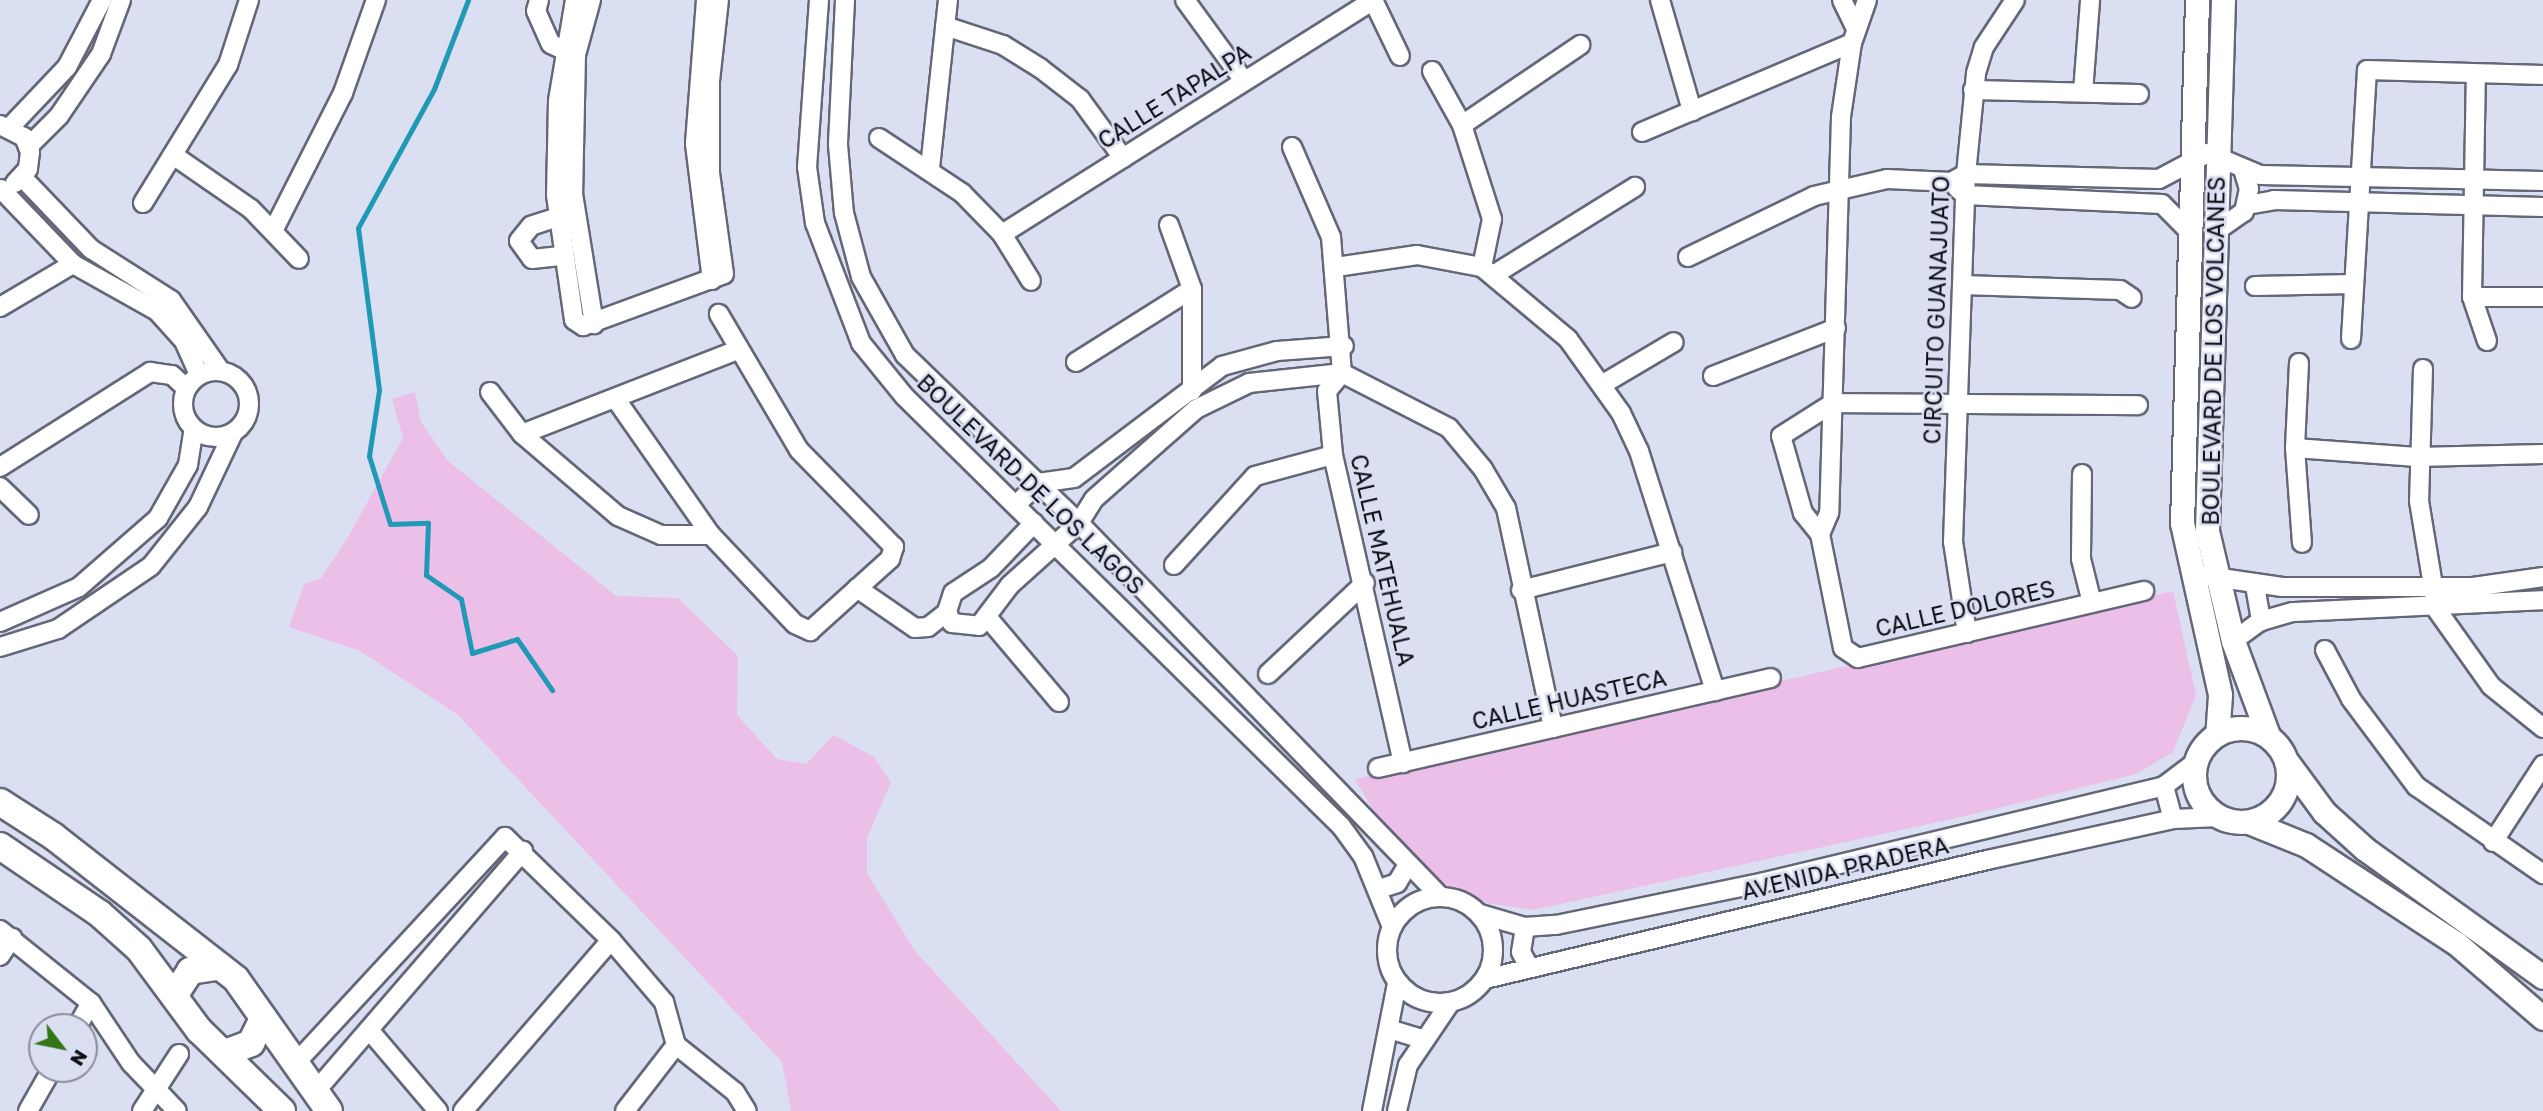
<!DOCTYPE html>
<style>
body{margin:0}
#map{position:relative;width:2543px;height:1111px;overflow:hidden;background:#dbdff2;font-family:"Golos Text",sans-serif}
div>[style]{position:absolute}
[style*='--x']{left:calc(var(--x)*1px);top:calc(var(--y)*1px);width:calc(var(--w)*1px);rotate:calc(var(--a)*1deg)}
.green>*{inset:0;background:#ecbfe9}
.stream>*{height:5px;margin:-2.5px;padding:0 2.5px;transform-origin:2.5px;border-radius:2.5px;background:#2099b7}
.roads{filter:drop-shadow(2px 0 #636777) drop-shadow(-2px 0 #636777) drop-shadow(0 2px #636777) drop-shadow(0 -2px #636777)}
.minor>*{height:18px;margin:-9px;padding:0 9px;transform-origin:9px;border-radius:9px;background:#fff}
.minor>.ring{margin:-9px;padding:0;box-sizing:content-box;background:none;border:18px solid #fff;border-radius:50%}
.tertiary>*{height:23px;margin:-11.5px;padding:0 11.5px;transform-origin:11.5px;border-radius:11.5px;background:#fff}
.tertiary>.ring{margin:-11.5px;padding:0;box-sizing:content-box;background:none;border:23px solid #fff;border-radius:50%}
.secondary>*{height:26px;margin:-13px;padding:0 13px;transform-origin:13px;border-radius:13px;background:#fff}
span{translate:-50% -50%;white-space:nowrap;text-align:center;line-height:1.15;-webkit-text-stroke:5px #dbdff2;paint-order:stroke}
.street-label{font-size:23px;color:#101117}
.north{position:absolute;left:28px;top:1013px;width:70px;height:70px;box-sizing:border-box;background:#dbdff2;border:2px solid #8a8d9a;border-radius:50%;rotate:122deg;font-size:19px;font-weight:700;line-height:28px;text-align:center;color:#101117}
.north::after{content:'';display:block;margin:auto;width:24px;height:32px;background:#327616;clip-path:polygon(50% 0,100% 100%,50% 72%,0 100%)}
</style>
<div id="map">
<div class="green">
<div style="clip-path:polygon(415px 392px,421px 422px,448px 461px,616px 596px,678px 598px,738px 656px,737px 715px,777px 759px,806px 764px,834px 735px,874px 757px,891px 782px,867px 838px,867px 873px,915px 951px,1061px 1111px,791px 1111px,782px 1062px,458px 715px,360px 651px,289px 627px,304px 584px,321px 578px,347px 539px,403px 438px,392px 399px)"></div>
<div style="clip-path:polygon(2173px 591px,2196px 695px,2173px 752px,2136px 774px,1970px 815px,1533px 910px,1474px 901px,1419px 869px,1390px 840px,1355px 779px)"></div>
</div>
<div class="stream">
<div style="--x:468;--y:0;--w:95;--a:110.9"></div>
<div style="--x:434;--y:89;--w:158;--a:118.7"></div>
<div style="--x:358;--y:228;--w:163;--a:82.6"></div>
<div style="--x:379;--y:390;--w:67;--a:98.6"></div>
<div style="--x:369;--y:456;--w:71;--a:72.8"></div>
<div style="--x:390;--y:524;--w:38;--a:-2"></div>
<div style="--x:428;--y:523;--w:52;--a:92.2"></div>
<div style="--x:426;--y:575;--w:42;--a:34.4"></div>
<div style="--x:461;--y:599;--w:55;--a:78.5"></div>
<div style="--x:472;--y:653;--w:47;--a:-17.3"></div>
<div style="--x:517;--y:639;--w:62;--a:55.5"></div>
</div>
<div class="roads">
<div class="minor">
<div style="--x:539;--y:0;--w:11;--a:105"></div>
<div style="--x:536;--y:11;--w:36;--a:66"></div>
<div style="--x:551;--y:44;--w:23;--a:25"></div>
<div style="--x:575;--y:0;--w:102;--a:99.6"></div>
<div style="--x:558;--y:101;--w:94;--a:91.2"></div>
<div style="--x:556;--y:195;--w:126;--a:81.8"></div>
<div style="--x:574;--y:320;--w:11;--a:34"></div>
<div style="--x:583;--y:326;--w:150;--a:-20.2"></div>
<div style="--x:724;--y:274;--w:102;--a:-97.9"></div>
<div style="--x:710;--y:173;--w:92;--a:-90"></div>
<div style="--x:710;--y:81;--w:81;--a:-83.7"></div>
<div style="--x:591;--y:0;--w:57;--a:105.3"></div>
<div style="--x:576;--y:55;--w:139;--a:91.2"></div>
<div style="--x:573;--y:194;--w:132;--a:80.8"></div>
<div style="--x:706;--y:0;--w:144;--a:94.4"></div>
<div style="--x:695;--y:144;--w:137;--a:82.9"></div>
<div style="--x:819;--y:0;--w:167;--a:94.1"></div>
<div style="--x:807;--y:167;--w:57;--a:81.9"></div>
<div style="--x:815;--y:223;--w:129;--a:69"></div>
<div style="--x:861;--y:343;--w:68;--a:50.9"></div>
<div style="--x:904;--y:396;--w:613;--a:44.54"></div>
<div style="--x:1341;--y:826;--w:37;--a:54"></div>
<div style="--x:1363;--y:856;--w:77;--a:67.8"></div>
<div style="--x:845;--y:0;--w:145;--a:92.8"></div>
<div style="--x:838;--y:145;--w:68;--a:85"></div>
<div style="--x:844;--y:213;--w:66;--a:75.1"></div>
<div style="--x:861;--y:277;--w:90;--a:60.6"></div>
<div style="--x:905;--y:355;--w:242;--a:44"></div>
<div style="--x:1079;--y:523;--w:519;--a:45.94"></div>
<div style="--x:1185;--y:0;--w:100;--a:53.9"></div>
<div style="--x:1373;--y:0;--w:62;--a:64.3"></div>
<div style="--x:1660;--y:0;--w:116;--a:73.9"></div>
<div style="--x:1842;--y:0;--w:32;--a:64"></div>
<div style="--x:1867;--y:0;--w:46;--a:109.2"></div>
<div style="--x:1852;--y:43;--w:75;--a:98.5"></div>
<div style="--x:1841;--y:117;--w:396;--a:91.7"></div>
<div style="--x:1829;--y:513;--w:23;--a:113"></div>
<div style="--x:1820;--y:534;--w:116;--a:78.6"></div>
<div style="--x:1843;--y:648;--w:18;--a:34"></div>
<div style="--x:1858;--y:658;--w:294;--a:-13.2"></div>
<div style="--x:945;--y:26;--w:61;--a:18.1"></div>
<div style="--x:1003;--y:45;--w:44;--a:31.9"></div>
<div style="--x:1040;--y:68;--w:51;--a:37.8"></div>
<div style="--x:1080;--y:99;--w:73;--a:53.9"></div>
<div style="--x:1432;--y:71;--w:62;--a:60.9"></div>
<div style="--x:1462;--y:125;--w:99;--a:72.3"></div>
<div style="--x:1492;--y:219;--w:49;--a:101.8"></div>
<div style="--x:1973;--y:90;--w:166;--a:1.4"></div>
<div style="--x:2083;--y:92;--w:92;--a:-85.6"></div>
<div style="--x:0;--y:125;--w:27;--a:27"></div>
<div style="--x:24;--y:137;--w:16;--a:68"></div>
<div style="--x:30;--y:152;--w:17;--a:97"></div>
<div style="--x:28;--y:169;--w:19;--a:133"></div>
<div style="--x:1462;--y:125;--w:143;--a:-34.1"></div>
<div style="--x:11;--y:126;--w:81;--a:-46.5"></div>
<div style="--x:67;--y:67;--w:76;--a:-62.4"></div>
<div style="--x:1642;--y:132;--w:228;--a:-23"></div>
<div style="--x:879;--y:138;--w:100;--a:33.5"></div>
<div style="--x:962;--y:193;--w:57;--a:45.7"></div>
<div style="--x:1002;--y:234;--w:55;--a:58.3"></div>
<div style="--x:28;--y:147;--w:44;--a:-45"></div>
<div style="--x:59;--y:116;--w:75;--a:-55.9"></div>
<div style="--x:101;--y:54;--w:58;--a:-69.7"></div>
<div style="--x:1292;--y:147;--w:98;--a:66.6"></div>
<div style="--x:1331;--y:237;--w:136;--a:85.4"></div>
<div style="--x:176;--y:157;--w:91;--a:34.7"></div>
<div style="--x:251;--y:209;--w:69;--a:46.2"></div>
<div style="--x:930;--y:168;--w:169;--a:-83.9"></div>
<div style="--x:22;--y:177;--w:100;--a:46.2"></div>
<div style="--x:91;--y:249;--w:95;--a:32.5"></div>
<div style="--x:171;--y:300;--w:85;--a:55"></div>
<div style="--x:1957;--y:188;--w:11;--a:41"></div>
<div style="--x:1965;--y:195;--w:197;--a:2.6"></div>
<div style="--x:2162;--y:204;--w:40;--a:45"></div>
<div style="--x:1;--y:189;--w:104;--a:46.2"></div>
<div style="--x:73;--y:264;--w:96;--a:29.2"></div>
<div style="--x:157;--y:311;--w:40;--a:48"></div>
<div style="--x:184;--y:341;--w:36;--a:66"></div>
<div style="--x:143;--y:203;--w:162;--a:-58.4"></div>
<div style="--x:228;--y:65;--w:68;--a:-72.1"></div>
<div style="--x:2247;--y:205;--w:27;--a:-10"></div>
<div style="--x:2274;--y:200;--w:269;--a:1.5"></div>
<div style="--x:558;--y:217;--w:28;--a:162"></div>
<div style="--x:531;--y:226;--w:19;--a:129"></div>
<div style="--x:519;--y:241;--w:22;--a:54"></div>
<div style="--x:532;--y:259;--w:31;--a:-6"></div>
<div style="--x:1169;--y:225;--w:68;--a:70.2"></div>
<div style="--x:1192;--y:289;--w:102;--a:90"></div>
<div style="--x:274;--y:229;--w:153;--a:-63.1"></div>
<div style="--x:343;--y:93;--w:99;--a:-70.5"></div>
<div style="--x:2215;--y:232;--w:35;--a:-35"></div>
<div style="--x:2244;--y:212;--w:24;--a:-78"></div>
<div style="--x:2249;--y:189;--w:17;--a:-107"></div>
<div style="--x:1002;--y:234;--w:439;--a:-32.2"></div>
<div style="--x:1688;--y:257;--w:140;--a:-25.8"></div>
<div style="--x:1814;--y:196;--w:75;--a:-13.1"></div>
<div style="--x:1887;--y:179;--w:64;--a:2.7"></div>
<div style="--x:1951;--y:182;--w:17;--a:-28"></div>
<div style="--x:1966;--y:174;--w:193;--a:1.5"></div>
<div style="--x:2159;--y:179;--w:55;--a:-28"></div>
<div style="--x:2208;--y:153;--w:56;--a:22.9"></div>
<div style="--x:2260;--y:175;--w:283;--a:1.2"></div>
<div style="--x:1336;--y:267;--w:82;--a:-8.4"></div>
<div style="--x:1417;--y:255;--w:66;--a:10.5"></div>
<div style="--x:1482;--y:267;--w:112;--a:39.9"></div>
<div style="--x:1568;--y:339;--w:91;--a:54.4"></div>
<div style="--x:1621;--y:413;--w:42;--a:64.7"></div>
<div style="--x:1639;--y:451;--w:252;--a:72.4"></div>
<div style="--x:1495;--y:274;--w:165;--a:-31.9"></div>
<div style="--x:1962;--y:285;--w:158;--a:1.8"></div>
<div style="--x:2120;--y:290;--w:14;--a:34"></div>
<div style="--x:2255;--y:286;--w:98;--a:-1.2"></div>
<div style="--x:2472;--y:297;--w:222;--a:-89"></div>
<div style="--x:0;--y:307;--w:85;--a:-30.5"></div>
<div style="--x:2351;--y:339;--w:269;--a:-86.6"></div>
<div style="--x:2367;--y:70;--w:176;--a:1.6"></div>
<div style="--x:2487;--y:341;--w:46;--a:-108.8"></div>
<div style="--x:2472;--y:297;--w:71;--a:0"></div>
<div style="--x:1076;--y:362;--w:137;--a:-32.2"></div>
<div style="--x:2299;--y:363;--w:85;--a:92.7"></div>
<div style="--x:2295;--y:448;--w:95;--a:85.8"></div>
<div style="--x:2423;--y:369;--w:132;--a:91.7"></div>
<div style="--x:2419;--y:501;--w:110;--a:80.6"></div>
<div style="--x:2437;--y:610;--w:93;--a:54.6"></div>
<div style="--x:2491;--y:686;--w:67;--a:38.9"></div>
<div class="ring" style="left:183px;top:371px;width:48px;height:48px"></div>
<div style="--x:1342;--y:373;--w:23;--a:130"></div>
<div style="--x:1327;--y:391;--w:64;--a:84.6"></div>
<div style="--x:1333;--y:455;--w:316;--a:77.2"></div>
<div style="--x:1713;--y:376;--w:132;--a:-21.3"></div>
<div style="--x:1603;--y:384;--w:82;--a:-30.6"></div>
<div style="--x:490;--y:392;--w:53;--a:52.7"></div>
<div style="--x:522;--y:434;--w:126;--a:40.5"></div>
<div style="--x:618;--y:516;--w:47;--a:23.8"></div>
<div style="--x:661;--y:535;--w:50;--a:0"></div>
<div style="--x:615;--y:398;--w:167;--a:55"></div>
<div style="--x:711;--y:535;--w:122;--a:46.7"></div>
<div style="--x:795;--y:624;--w:17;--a:25"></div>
<div style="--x:810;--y:631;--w:108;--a:-42"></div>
<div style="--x:890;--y:559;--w:13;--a:-72"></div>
<div style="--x:894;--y:547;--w:136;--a:-134.4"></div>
<div style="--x:799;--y:450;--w:158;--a:-120.5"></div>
<div style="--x:522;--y:434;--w:231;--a:-21.3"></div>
<div style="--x:2295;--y:448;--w:122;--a:4.2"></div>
<div style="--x:2417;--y:457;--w:126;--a:-1.4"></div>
<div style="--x:0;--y:467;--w:178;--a:-32.3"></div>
<div style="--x:150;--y:372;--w:22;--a:8"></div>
<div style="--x:172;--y:375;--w:19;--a:43"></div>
<div style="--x:2082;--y:474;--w:85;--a:90.7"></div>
<div style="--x:2081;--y:559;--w:45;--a:76"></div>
<div style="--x:0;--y:487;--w:40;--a:44"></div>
<div style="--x:1016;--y:505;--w:31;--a:-45"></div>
<div style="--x:1038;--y:483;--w:36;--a:-8"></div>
<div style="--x:1074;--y:478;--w:186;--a:-37.1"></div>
<div style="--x:1222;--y:366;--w:57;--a:-15.3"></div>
<div style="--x:1277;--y:351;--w:67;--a:-4.3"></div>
<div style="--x:1034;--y:523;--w:62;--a:133.7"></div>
<div style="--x:991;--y:568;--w:45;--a:146.7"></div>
<div style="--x:953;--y:593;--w:20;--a:108"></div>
<div style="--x:947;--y:612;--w:12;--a:66"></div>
<div style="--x:952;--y:623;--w:27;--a:6"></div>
<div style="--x:979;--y:626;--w:51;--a:-52.9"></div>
<div style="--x:1010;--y:585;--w:93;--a:-41.9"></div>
<div style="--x:1079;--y:523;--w:28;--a:-58"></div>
<div style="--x:1094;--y:499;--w:136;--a:-41.4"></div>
<div style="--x:1196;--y:409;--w:59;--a:-26.1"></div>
<div style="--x:1249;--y:383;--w:94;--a:-6.1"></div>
<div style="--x:1342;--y:373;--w:120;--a:27.2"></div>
<div style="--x:1449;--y:428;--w:53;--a:50.3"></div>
<div style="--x:1483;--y:469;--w:45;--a:59.5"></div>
<div style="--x:1506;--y:508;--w:225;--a:77.9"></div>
<div style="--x:1820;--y:534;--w:27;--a:-129"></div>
<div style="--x:1803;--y:513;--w:80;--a:-105.9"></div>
<div style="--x:1781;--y:436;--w:62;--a:-32.4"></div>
<div style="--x:1833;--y:403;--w:305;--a:0.4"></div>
<div style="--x:1174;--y:565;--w:120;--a:-47.7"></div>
<div style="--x:1255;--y:476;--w:81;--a:-15.1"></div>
<div style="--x:2207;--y:576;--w:76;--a:8.3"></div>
<div style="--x:2282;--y:587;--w:191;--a:0"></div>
<div style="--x:2473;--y:587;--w:71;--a:-8.1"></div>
<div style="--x:2255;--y:586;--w:36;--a:80"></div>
<div style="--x:857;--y:588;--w:70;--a:34.6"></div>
<div style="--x:915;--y:628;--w:13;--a:-4"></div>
<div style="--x:928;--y:627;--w:24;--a:-38"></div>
<div style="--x:1521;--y:590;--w:156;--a:-14.1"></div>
<div style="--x:988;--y:618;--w:110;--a:49.8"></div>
<div style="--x:0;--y:622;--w:86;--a:-23.9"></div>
<div style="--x:79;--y:587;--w:105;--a:-41.1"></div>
<div style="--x:158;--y:518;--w:61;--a:-60.5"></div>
<div style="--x:188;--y:465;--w:36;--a:-81"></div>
<div style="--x:1967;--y:633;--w:92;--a:-98.7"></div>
<div style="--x:1953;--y:542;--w:368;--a:-88"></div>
<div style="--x:1966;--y:174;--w:101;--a:-84.3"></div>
<div style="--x:1976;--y:73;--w:27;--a:-73"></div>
<div style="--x:1984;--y:47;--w:56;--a:-56.6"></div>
<div style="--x:2233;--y:641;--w:34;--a:-36"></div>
<div style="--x:2261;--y:621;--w:33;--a:-16"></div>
<div style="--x:2293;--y:612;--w:250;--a:-2.7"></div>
<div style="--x:0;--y:647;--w:61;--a:-17.2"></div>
<div style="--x:58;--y:629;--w:112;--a:-34.1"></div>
<div style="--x:151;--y:566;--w:75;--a:-51.5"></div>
<div style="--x:198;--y:507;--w:82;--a:-64.7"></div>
<div style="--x:2325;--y:650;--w:55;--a:62"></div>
<div style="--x:2351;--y:699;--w:109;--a:53.2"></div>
<div style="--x:2416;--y:786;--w:155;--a:34.7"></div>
<div style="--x:1268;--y:674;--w:133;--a:-43.2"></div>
<div style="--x:1378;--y:768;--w:403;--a:-12.9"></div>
<div style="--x:2164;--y:786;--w:34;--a:75"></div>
<div style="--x:2493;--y:842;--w:92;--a:-57"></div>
<div style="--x:1379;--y:889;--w:19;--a:-18"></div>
<div style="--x:1397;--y:883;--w:21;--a:-59"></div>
<div class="ring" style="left:1387px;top:897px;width:88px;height:88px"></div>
<div style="--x:1480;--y:914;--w:47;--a:16.1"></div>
<div style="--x:1525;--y:927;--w:31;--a:-4"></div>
<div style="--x:1556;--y:925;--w:213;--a:-11.6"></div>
<div style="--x:1765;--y:882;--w:410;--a:-13.5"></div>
<div style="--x:2164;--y:786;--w:40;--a:-37"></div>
<div style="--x:1525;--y:927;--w:25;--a:99"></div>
<div style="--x:1521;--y:952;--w:15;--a:62"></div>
<div style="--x:0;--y:930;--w:117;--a:38.7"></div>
<div style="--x:91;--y:1003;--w:72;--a:56.3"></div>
<div style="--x:131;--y:1063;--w:66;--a:46.2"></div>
<div style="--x:0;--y:956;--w:22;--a:-56"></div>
<div style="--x:1485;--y:979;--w:516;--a:-13.34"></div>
<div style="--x:1987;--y:860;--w:190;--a:-12.4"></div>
<div style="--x:2173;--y:819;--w:46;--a:-2.5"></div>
<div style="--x:77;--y:1027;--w:28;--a:-60"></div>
<div style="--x:1389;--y:1029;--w:34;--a:17"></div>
<div style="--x:370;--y:1031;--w:105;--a:49.6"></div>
<div style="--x:293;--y:1066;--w:312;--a:-47.2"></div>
<div style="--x:505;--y:837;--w:148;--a:44.2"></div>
<div style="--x:611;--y:940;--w:82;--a:49.5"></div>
<div style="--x:664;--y:1002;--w:45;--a:74.4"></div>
<div style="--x:676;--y:1045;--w:75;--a:38.5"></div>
<div style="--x:735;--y:1092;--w:22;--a:58"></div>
<div style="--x:314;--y:1093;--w:320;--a:-49.2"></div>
<div style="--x:28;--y:1111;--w:48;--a:-60.3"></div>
<div style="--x:142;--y:1111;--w:68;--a:-57"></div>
<div style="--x:463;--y:1111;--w:226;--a:-49.1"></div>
<div style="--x:625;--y:1111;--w:83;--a:-52.3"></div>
<div style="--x:1372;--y:1111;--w:130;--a:-78.9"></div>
<div style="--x:1397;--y:1111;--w:47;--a:-76.6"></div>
<div style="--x:1408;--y:1065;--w:75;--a:-55.9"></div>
</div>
<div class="tertiary">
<div style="--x:2197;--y:0;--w:523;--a:91.64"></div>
<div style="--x:2182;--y:523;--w:176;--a:77.5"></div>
<div style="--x:2220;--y:695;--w:39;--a:94"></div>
<div style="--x:2223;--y:0;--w:531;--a:91.73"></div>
<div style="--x:2207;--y:531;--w:113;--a:76.7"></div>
<div style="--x:2233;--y:641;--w:100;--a:69.6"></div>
<div class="ring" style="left:2194px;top:728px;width:71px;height:71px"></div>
<div style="--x:2288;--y:763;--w:61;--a:53.7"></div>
<div style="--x:2324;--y:812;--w:55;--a:42.1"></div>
<div style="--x:2365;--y:849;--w:219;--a:35.7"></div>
<div style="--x:2249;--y:822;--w:61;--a:22"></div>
<div style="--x:2306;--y:845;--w:179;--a:33.2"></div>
<div style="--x:2456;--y:943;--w:115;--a:40.8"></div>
</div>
<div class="secondary">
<div style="--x:0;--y:802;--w:63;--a:32.7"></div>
<div style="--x:53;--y:836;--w:232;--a:38"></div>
<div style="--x:236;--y:979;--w:161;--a:54.8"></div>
<div style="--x:0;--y:846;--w:121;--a:34.2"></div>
<div style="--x:100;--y:914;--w:52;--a:41.9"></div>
<div style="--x:139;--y:949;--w:101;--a:53.5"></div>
<div style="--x:199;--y:1030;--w:116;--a:44.3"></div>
<div style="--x:174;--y:996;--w:30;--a:-57"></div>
<div style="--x:190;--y:971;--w:30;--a:-9"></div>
<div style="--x:228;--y:1052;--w:25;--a:-21"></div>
<div style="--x:251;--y:1043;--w:28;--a:-64"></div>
</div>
</div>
<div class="street-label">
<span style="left:1174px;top:96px;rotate:-32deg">CALLE TAPALPA</span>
<span style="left:1936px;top:310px;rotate:-88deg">CIRCUITO GUANAJUATO</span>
<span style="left:2213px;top:351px;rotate:-89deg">BOULEVARD DE LOS VOLCANES</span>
<span style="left:1031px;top:484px;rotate:44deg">BOULEVARD DE LOS LAGOS</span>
<span style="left:1383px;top:560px;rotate:77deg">CALLE MATEHUALA</span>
<span style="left:1965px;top:608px;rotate:-13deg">CALLE DOLORES</span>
<span style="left:1569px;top:699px;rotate:-13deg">CALLE HUASTECA</span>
<span style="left:1845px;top:868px;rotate:-13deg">AVENIDA PRADERA</span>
</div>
<div class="north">N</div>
</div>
